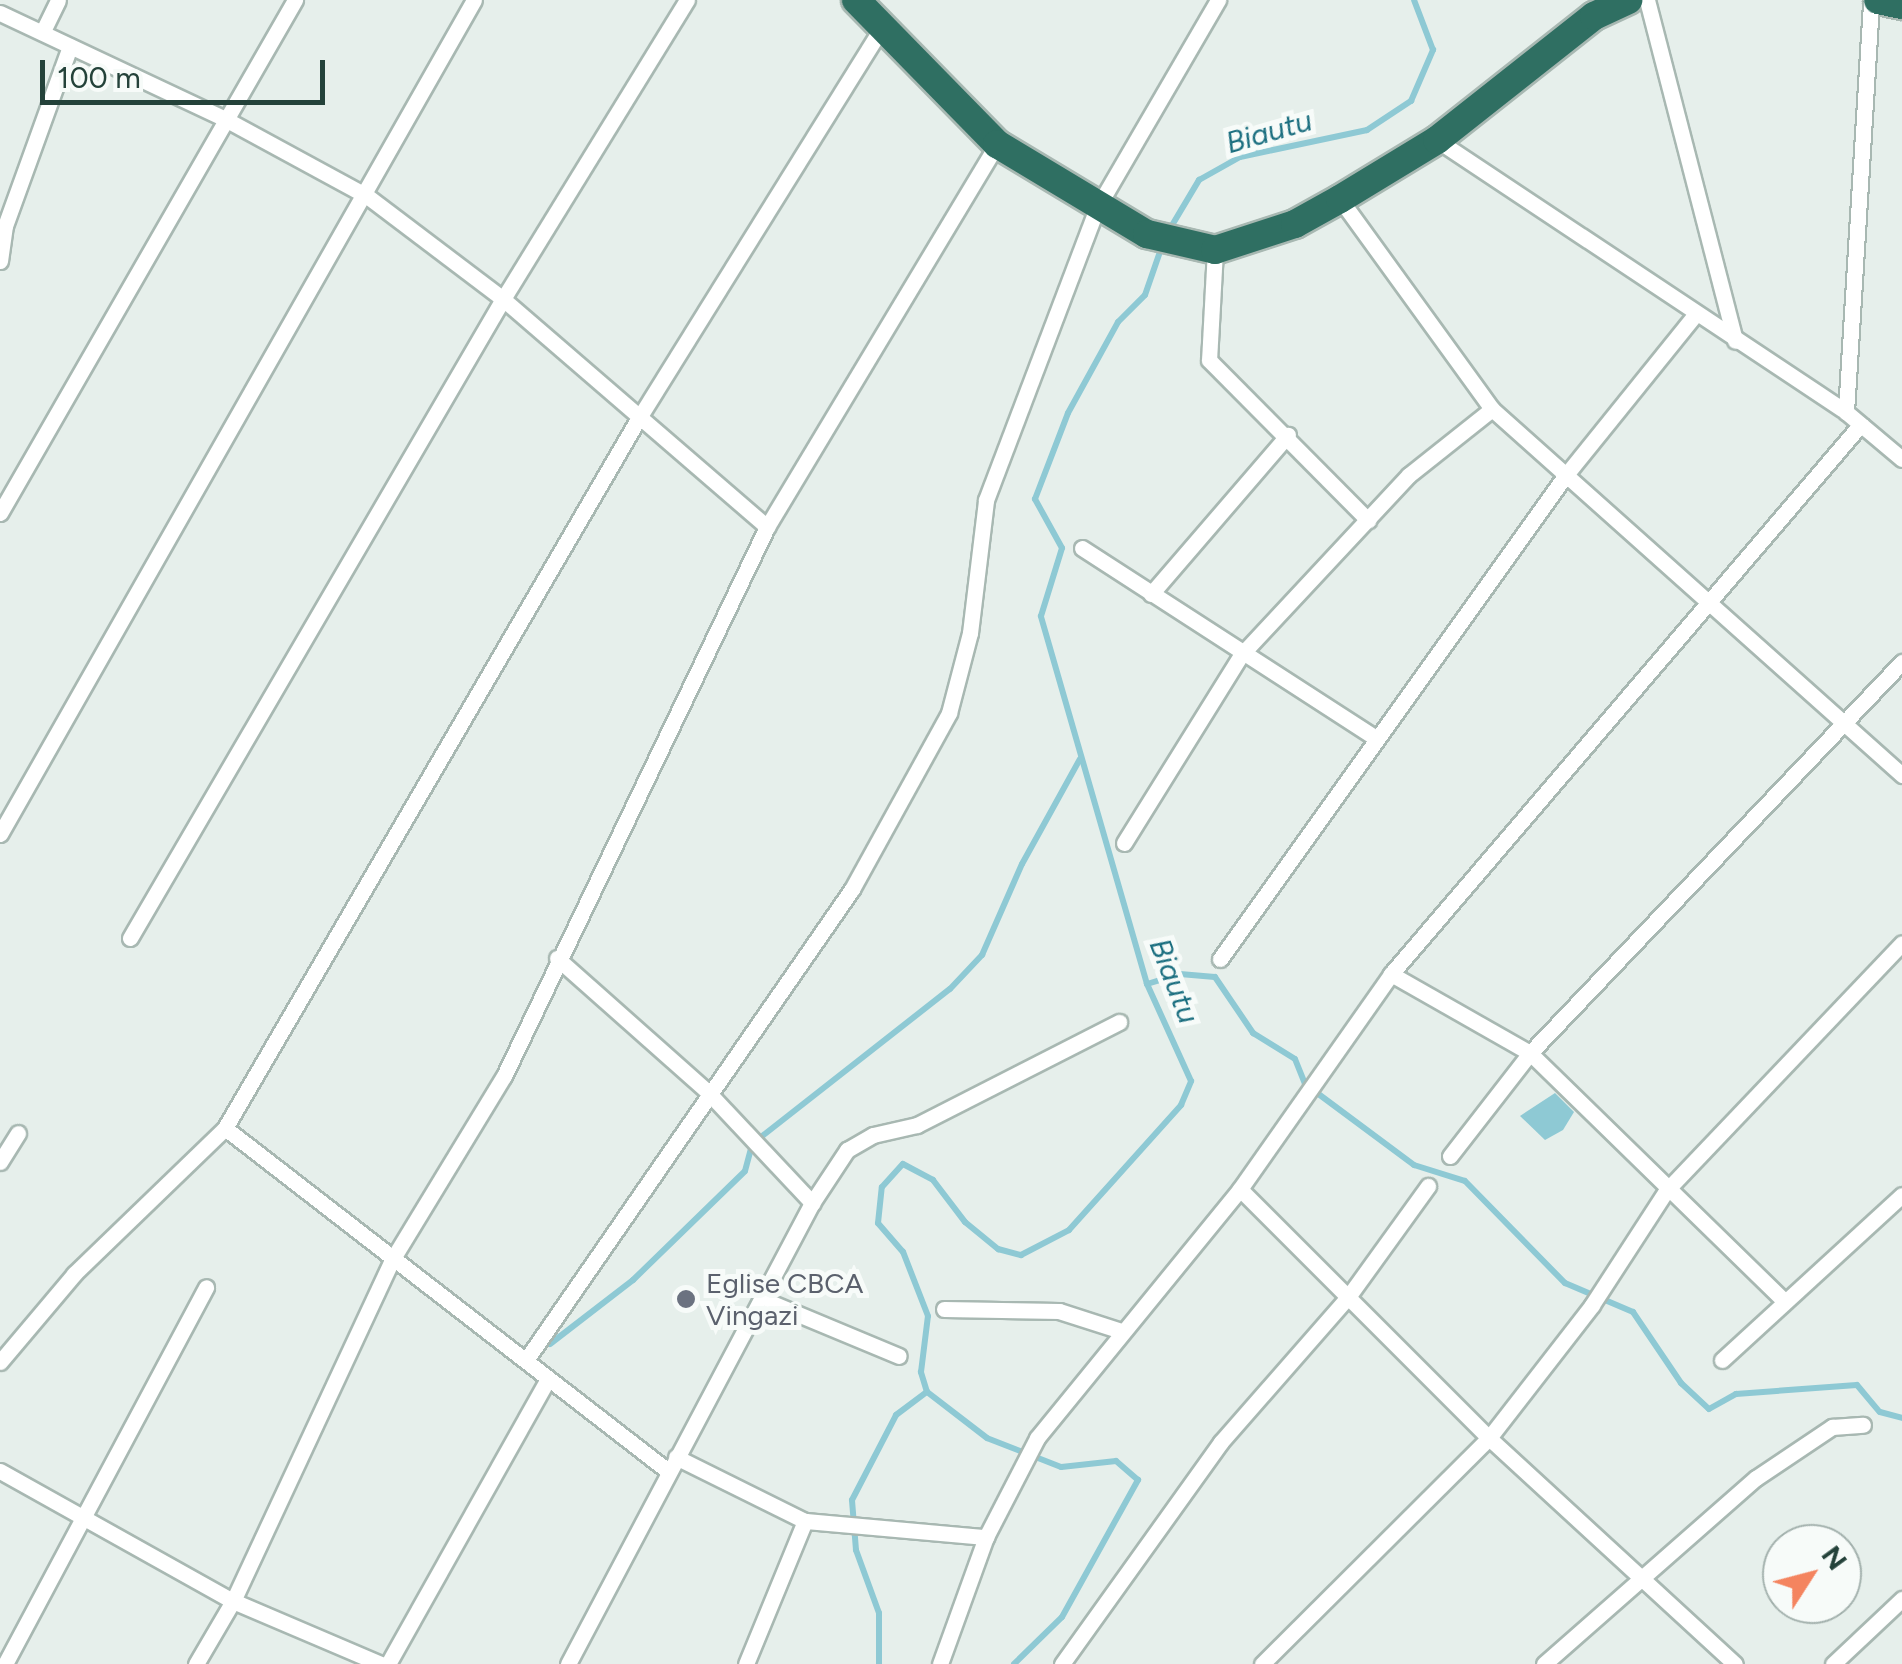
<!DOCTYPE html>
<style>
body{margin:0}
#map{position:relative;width:1902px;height:1664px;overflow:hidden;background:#e6efeb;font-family:Figtree,sans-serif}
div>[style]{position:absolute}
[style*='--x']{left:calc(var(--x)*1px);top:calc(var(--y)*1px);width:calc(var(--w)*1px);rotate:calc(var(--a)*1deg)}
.water>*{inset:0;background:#8ec9d4}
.stream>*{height:6px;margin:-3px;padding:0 3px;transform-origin:3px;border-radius:3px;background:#8ec9d4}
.roads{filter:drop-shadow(2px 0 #a8b8b2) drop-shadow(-2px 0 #a8b8b2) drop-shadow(0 2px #a8b8b2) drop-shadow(0 -2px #a8b8b2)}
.street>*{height:15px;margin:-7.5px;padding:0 7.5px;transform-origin:7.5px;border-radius:7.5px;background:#fff}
.highway>*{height:28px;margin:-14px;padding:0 14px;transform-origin:14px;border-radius:14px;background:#2f6f62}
.dots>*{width:28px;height:28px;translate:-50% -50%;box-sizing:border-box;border:5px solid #f7fbf9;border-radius:50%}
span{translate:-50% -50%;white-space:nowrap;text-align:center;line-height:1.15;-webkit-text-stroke:10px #f7fbf9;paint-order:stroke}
.worship-label{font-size:28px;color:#5b616d}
.left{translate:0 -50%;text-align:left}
.water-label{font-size:30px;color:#1c6f80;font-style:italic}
.north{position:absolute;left:1762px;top:1524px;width:100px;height:100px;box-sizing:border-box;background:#f7fbf9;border:2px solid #a3b1ad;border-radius:50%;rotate:54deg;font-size:28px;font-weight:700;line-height:40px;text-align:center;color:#24423a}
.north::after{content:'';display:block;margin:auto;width:35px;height:45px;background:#f4845f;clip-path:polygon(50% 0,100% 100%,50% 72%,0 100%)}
.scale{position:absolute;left:40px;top:60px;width:285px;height:45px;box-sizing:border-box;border:5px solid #24423a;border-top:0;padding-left:12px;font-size:30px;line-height:35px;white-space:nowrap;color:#24423a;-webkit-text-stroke:8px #f7fbf9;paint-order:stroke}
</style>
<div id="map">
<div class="water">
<div style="clip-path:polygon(1555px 1093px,1574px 1112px,1563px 1130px,1545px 1140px,1520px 1116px)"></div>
</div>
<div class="stream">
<div style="--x:1168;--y:232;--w:61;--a:-59.2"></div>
<div style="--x:1199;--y:180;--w:47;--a:-29.3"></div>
<div style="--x:1240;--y:157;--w:130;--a:-12"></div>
<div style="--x:1367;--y:130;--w:53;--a:-33.4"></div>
<div style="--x:1411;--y:101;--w:56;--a:-66.7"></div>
<div style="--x:1433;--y:50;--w:53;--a:-110.8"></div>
<div style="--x:1147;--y:984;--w:34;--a:-17"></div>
<div style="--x:1180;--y:974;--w:35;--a:5"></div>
<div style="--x:1215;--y:977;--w:68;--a:55.8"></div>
<div style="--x:1253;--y:1033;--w:49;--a:31.8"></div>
<div style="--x:1295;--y:1059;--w:27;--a:68"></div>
<div style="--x:1305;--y:1084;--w:136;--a:36.6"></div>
<div style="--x:1414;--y:1165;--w:53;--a:17.4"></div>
<div style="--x:1465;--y:1181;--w:143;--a:45.6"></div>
<div style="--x:1565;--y:1283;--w:74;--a:23.1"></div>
<div style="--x:1633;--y:1312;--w:86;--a:55.9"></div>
<div style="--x:1681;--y:1383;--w:38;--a:43"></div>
<div style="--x:1709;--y:1409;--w:31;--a:-29"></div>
<div style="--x:1736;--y:1394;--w:121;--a:-4.3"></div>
<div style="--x:1857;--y:1385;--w:35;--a:50"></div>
<div style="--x:1880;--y:1412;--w:23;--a:15"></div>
<div style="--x:761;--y:1137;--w:240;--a:-38.1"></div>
<div style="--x:950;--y:989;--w:47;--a:-46.7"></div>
<div style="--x:982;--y:955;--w:99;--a:-66.3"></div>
<div style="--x:1022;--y:864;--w:120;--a:-61.1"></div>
<div style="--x:550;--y:1344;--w:105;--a:-37.6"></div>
<div style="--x:633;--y:1280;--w:156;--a:-44.2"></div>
<div style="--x:745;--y:1171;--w:24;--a:-75"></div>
<div style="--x:879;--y:1664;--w:51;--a:-90"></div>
<div style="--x:879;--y:1613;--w:67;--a:-110.1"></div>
<div style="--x:856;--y:1550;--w:50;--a:-94.6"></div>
<div style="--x:852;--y:1500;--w:96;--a:-62.6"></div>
<div style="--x:896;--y:1415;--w:39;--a:-37"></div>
<div style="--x:1014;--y:1664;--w:67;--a:-44.4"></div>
<div style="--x:1062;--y:1617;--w:157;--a:-61"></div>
<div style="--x:1138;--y:1480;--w:29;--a:-139"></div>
<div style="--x:1116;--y:1461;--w:55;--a:173.8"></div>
<div style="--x:1061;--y:1467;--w:79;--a:-158.6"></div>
<div style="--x:987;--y:1438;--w:76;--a:-142.5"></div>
<div style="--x:927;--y:1392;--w:21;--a:-107"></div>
<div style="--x:921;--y:1372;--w:56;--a:-82.9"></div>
<div style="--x:928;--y:1316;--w:69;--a:-111.3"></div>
<div style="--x:903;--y:1252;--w:38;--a:-131"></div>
<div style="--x:878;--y:1223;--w:36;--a:-84"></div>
<div style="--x:882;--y:1187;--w:31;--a:-48"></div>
<div style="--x:903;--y:1164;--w:34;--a:28"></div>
<div style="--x:933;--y:1180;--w:53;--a:52.7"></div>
<div style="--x:965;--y:1222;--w:43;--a:39.3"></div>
<div style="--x:998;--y:1249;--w:24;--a:15"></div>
<div style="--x:1021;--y:1255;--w:54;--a:-27.5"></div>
<div style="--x:1069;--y:1230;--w:168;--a:-48.1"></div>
<div style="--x:1181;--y:1105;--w:26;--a:-67"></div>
<div style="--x:1191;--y:1081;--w:107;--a:-114.4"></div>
<div style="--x:1147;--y:984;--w:383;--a:-106.1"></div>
<div style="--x:1041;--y:616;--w:71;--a:-72.8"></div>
<div style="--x:1062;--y:548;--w:56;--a:-118.9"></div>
<div style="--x:1035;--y:499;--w:92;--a:-69"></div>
<div style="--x:1068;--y:413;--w:104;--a:-61.2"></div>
<div style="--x:1118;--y:322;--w:38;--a:-45"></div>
<div style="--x:1145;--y:295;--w:55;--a:-70.9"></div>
</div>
<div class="roads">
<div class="street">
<div style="--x:1647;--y:0;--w:352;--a:75.5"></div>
<div style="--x:0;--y:13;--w:249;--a:25.2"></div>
<div style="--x:225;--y:119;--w:162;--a:28.5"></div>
<div style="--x:367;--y:196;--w:171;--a:37.1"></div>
<div style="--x:503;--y:299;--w:349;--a:40.8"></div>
<div style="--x:43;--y:31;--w:34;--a:-64"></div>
<div style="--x:1437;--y:140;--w:491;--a:33.6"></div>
<div style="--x:1846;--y:412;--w:73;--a:40"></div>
<div style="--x:1340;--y:199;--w:259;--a:54.1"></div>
<div style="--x:1492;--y:409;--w:550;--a:41.75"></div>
<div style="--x:1215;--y:250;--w:110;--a:93.1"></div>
<div style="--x:1209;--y:360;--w:226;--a:45.2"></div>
<div style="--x:0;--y:261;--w:35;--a:-82"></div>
<div style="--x:5;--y:226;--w:191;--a:-70.1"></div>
<div style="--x:1846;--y:412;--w:413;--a:-86.5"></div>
<div style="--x:0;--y:513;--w:592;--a:-60.1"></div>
<div style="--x:1082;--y:548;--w:351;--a:32.9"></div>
<div style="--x:1151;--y:594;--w:210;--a:-49.3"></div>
<div style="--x:0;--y:834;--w:959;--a:-60.39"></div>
<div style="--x:1124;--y:843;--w:221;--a:-58.1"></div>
<div style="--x:1241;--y:655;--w:246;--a:-47"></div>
<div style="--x:1409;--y:475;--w:106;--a:-38.5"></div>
<div style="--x:130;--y:938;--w:740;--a:-59.73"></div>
<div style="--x:503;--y:299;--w:351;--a:-58.4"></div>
<div style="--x:557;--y:958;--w:200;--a:41.6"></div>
<div style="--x:707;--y:1091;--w:154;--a:46.8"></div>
<div style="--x:1220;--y:959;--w:594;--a:-54.46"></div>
<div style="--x:1565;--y:476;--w:207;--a:-51.1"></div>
<div style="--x:1391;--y:974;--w:160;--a:29.6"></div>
<div style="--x:1530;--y:1053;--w:354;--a:44.3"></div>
<div style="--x:225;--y:1128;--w:560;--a:37.75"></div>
<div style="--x:1450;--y:1156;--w:130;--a:-52.2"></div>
<div style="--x:1530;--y:1053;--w:540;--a:-46.43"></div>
<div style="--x:0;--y:1162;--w:34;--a:-58"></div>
<div style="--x:1240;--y:1189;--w:352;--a:45"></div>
<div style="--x:1489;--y:1438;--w:334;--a:42.6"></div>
<div style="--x:762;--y:1299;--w:148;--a:22.6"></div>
<div style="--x:944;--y:1309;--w:115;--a:1"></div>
<div style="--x:1059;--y:1311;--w:65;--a:17.9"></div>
<div style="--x:526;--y:1360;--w:573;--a:-55.31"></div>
<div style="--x:852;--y:889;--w:201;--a:-61.1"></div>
<div style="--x:949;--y:713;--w:83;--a:-75.3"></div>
<div style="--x:970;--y:633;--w:134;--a:-83.1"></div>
<div style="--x:986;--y:500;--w:312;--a:-69.2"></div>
<div style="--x:1097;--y:208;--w:241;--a:-59.8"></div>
<div style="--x:1722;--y:1360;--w:244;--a:-42.5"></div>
<div style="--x:0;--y:1362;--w:115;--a:-49.9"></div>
<div style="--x:74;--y:1274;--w:210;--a:-44"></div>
<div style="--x:225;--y:1128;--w:818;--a:-59.77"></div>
<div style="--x:637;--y:421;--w:463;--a:-58.1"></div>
<div style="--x:676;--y:1457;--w:144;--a:26.4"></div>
<div style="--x:805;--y:1521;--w:182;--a:5.1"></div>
<div style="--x:0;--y:1471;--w:267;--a:29.2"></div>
<div style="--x:233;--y:1601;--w:161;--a:23.1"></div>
<div style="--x:5;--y:1664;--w:427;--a:-61.9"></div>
<div style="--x:196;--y:1664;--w:73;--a:-59.6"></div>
<div style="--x:233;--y:1601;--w:376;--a:-65"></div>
<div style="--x:392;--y:1260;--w:215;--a:-58.7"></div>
<div style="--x:504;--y:1076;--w:609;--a:-64.4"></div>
<div style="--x:767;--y:527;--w:447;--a:-59"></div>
<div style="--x:388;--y:1664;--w:327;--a:-60.7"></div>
<div style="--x:568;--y:1664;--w:522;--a:-62.11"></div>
<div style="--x:812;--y:1203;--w:64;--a:-56.6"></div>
<div style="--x:847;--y:1150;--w:30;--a:-30"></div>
<div style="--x:873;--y:1135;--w:45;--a:-12.8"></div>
<div style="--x:917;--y:1125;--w:227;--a:-27"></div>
<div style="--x:746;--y:1664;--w:155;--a:-67.6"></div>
<div style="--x:940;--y:1664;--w:135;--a:-70.1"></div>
<div style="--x:986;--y:1537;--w:111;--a:-62.7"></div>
<div style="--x:1037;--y:1438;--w:321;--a:-50.8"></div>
<div style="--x:1240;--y:1189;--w:263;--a:-54.9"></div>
<div style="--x:1391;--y:974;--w:723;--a:-49.48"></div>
<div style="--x:1062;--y:1664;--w:273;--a:-54.4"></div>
<div style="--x:1221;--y:1442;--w:193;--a:-48.8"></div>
<div style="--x:1348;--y:1297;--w:137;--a:-54.2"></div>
<div style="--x:1262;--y:1664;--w:320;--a:-44.9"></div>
<div style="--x:1489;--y:1438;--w:168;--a:-52.2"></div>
<div style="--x:1592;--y:1305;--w:136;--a:-57"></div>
<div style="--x:1666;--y:1191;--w:342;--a:-46.4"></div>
<div style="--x:1544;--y:1664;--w:282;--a:-41.3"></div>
<div style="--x:1756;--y:1478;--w:92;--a:-33.9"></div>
<div style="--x:1832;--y:1427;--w:31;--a:-4"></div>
<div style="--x:1833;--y:1664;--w:95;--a:-43.3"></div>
</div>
<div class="highway">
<div style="--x:856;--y:0;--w:202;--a:45.6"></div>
<div style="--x:997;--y:144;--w:175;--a:31"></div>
<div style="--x:1147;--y:234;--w:70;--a:13.2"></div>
<div style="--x:1215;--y:250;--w:84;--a:-18"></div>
<div style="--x:1295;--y:224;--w:51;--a:-29.1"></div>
<div style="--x:1340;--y:199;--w:114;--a:-31.3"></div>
<div style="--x:1437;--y:140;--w:200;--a:-38.3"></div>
<div style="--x:1594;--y:16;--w:38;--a:-25"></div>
<div style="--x:1878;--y:0;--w:25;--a:12"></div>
</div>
</div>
<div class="dots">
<div style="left:686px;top:1299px;background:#6b7280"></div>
</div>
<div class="worship-label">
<span class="left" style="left:706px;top:1299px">Eglise CBCA<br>Vingazi</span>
</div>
<div class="water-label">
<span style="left:1269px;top:132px;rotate:-16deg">Biautu</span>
<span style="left:1174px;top:981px;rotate:69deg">Biautu</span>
</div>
<div class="north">N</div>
<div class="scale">100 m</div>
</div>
